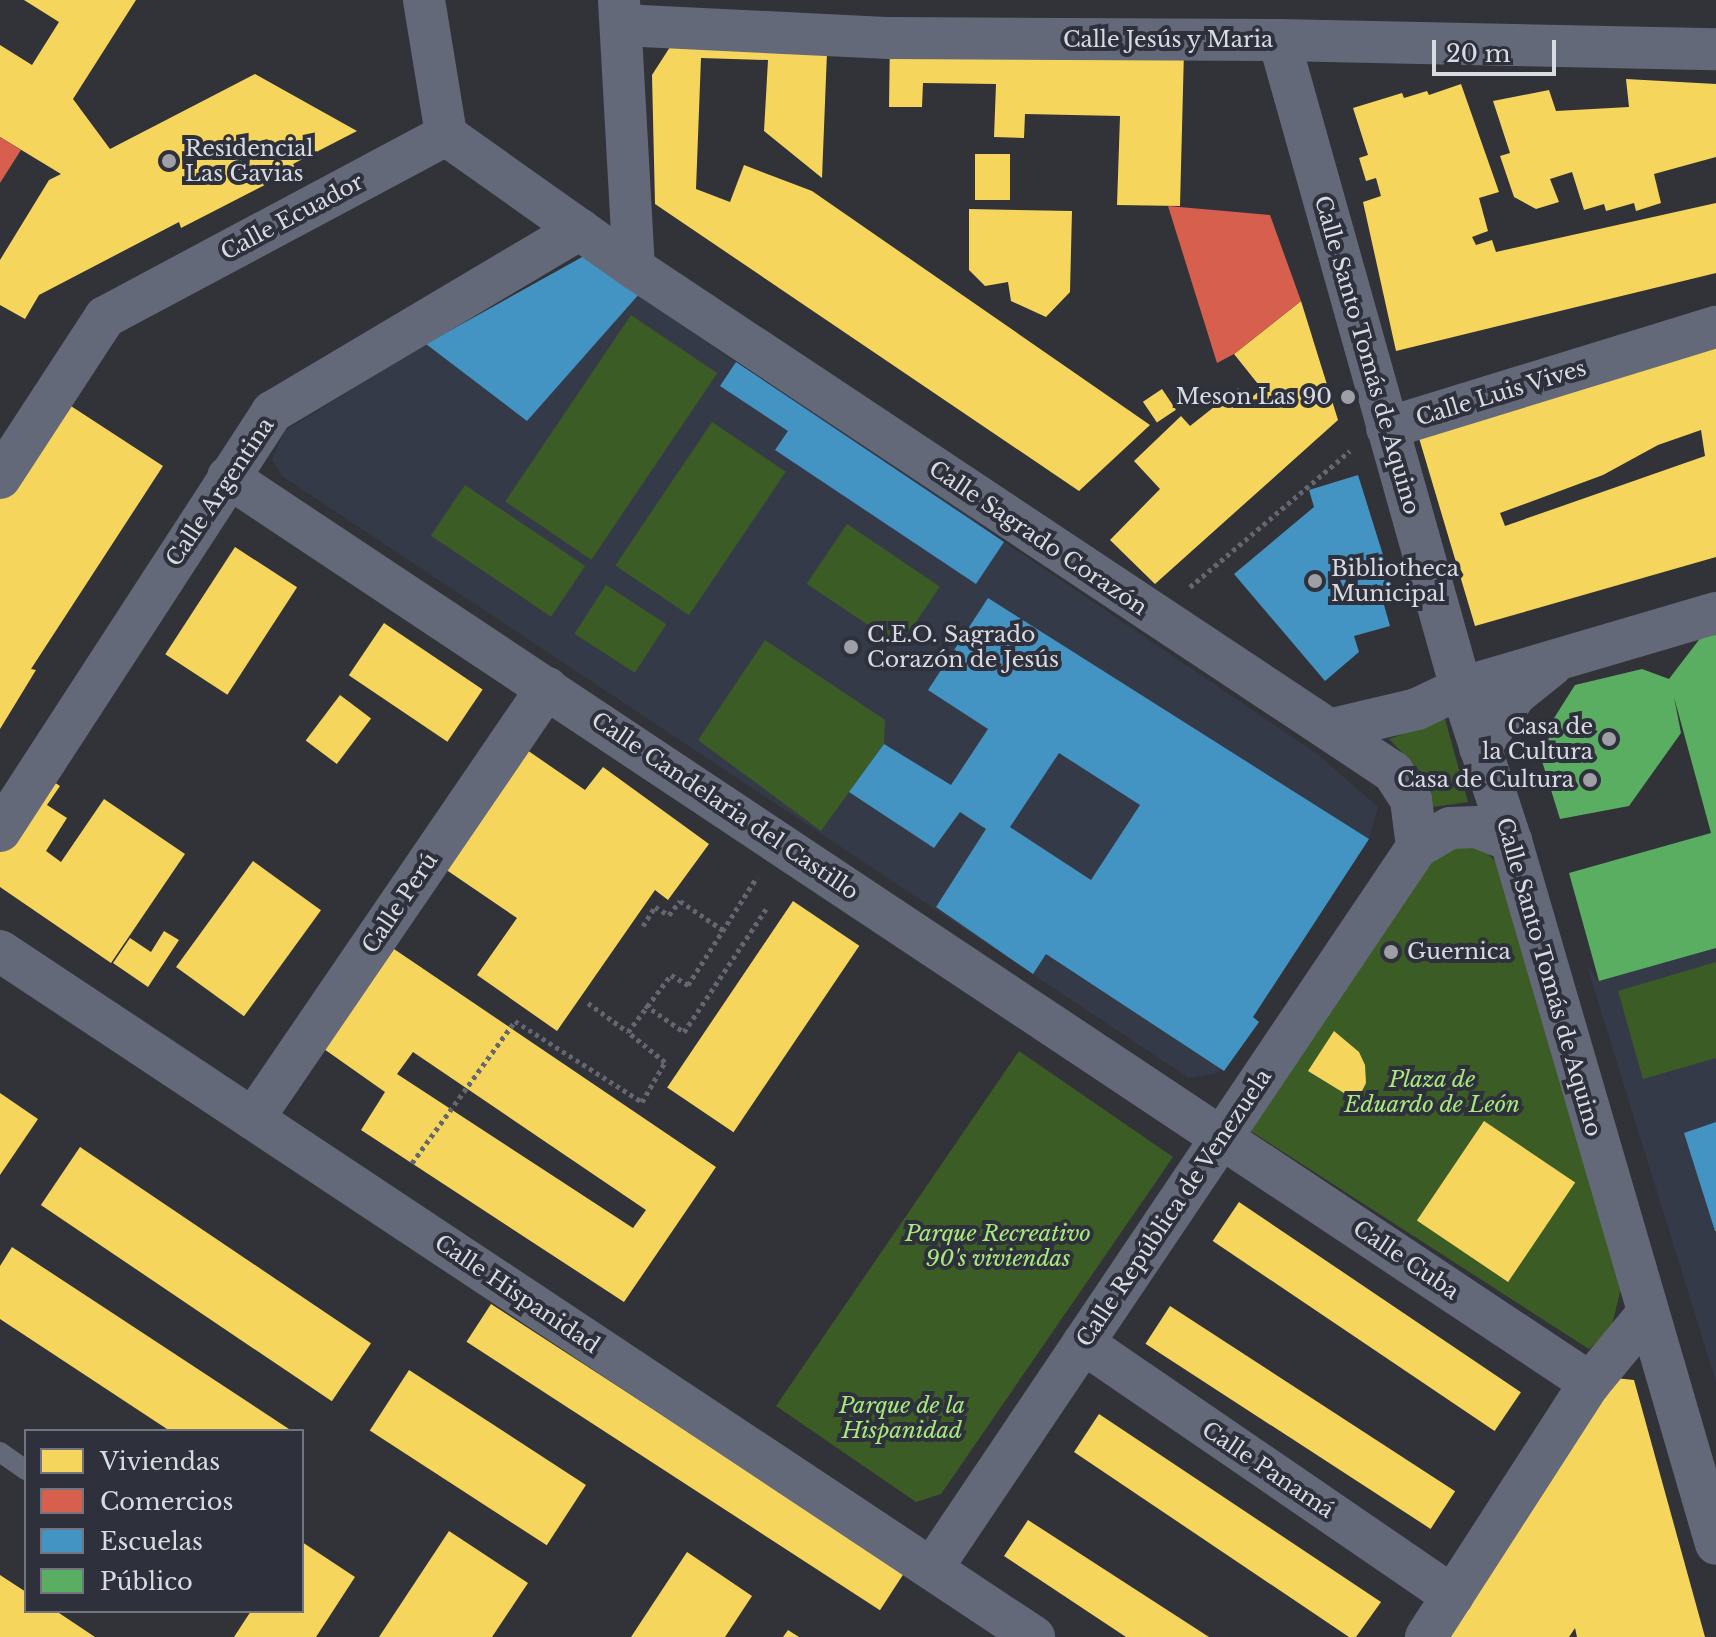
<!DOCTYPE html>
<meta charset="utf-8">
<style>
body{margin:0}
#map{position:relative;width:1716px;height:1637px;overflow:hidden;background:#323338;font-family:"Libre Baskerville",serif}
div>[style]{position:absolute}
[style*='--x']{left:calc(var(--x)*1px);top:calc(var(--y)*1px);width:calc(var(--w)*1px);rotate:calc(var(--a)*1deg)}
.built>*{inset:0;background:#353a48}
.green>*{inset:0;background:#3c5c26;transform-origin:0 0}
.homes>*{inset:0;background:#f6d55c;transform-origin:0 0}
.shops>*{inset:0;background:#d6604d}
.schools>*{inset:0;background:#4393c3}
.public>*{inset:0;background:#5aae61}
.path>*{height:5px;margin-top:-2.5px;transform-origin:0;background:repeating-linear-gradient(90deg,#646772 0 4px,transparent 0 8px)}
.lane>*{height:20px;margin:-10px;padding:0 10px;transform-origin:10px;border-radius:10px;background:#646979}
.street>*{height:42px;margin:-21px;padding:0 21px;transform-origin:21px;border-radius:21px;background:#646979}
.dots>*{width:22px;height:22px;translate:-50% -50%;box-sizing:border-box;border:4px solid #2e313c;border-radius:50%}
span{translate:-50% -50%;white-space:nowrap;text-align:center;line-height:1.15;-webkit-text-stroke:8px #2e313c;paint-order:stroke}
.street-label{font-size:22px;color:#d9dbe2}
.poi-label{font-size:22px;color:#d9dbe2}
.left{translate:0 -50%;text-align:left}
.right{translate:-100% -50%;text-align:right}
.park-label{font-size:22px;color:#a8e87c;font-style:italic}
.legend{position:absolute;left:24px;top:1429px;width:280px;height:184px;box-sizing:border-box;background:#2e313c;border:2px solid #72757e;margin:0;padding:10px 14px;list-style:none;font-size:24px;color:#d9dbe2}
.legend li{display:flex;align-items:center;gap:16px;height:40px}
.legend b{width:40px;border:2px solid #72757e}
.scale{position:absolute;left:1432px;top:40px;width:124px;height:36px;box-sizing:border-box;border:4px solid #d9dbe2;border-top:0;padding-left:10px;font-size:24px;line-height:28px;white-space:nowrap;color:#d9dbe2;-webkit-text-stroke:6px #2e313c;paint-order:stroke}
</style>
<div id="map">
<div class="built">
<div style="clip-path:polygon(584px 256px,736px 363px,890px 456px,1004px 542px,1316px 753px,1378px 807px,1369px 839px,1253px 1017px,1259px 1022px,1224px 1071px,1220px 1069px,1217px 1073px,1189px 1078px,282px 476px,272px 459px,285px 431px,426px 344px)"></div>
<div style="clip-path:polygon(1716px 948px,1716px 1382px,1587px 966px,1599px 981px)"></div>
</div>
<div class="green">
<div style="left:631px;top:315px;width:104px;height:225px;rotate:34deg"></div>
<div style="left:712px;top:422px;width:89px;height:173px;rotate:34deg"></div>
<div style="left:465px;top:485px;width:145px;height:61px;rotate:34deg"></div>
<div style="left:847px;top:524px;width:112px;height:72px;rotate:34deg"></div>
<div style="left:606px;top:585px;width:72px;height:58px;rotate:33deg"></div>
<div style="clip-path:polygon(765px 640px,885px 720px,884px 744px,821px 831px,698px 740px)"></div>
<div style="clip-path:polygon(1445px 719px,1468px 802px,1433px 807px,1418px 769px,1389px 739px)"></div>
<div style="clip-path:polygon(1446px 844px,1482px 847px,1501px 868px,1624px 1276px,1611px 1329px,1589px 1349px,1249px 1130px,1424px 860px)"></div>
<div style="clip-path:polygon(1716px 962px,1716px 1058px,1643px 1079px,1618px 991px)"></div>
<div style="clip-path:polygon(1019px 1051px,1173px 1157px,941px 1494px,916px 1502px,776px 1406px)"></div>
</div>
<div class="homes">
<div style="clip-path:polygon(24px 0,136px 0,73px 99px,110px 149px,255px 74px,357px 131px,293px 164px,296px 169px,181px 228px,179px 222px,39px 295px,25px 319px,0 305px,0 260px,49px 180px,61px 174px,0 137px,0 45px,32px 65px,59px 22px)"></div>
<div style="clip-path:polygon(890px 38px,1184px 51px,1180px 206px,1117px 205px,1120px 116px,1025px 114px,1024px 138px,994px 137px,996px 84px,923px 83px,922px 107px,889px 107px)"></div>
<div style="clip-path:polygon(670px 47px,827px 52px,822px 178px,764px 131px,768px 60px,701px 58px,696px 189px,730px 202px,744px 165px,812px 191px,1150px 425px,1079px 491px,655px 204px,652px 75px)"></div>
<div style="clip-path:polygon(1626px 79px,1716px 84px,1716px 157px,1654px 174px,1661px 203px,1636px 211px,1634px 203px,1606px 211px,1604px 204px,1584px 210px,1572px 172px,1550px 179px,1559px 202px,1536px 209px,1514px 197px,1500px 156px,1510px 153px,1493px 101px,1549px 90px,1556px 111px,1629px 107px)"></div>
<div style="clip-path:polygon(1461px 84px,1499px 192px,1479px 198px,1488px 231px,1472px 237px,1476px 245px,1492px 240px,1496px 252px,1716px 203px,1716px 273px,1396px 351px,1363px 202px,1381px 196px,1376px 178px,1366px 181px,1359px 158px,1368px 155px,1353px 108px,1402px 93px,1404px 98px,1427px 91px,1429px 95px)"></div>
<div style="left:975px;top:154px;width:35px;height:46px"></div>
<div style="clip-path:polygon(969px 209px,1072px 211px,1070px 292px,1046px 317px,1011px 301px,1008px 282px,985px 286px,969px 270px)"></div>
<div style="clip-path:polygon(1301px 301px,1338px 420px,1155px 584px,1110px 540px,1160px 489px,1134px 461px,1181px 416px,1190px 426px,1238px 388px,1248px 400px,1262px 389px,1234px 354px)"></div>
<div style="clip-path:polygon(evenodd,1716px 341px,1716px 557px,1475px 626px,1416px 428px,1716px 341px,1701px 430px,1705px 456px,1505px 526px,1500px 513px,1603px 475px,1658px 445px,1701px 430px)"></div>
<div style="left:1162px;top:389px;width:25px;height:23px;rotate:56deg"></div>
<div style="clip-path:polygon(54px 395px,163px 466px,31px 669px,36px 670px,0 729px,0 478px)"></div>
<div style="left:235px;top:547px;width:74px;height:128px;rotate:33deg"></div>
<div style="left:384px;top:623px;width:119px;height:63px;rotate:34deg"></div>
<div style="left:340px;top:695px;width:39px;height:57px;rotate:37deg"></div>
<div style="clip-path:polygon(527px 750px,585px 790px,603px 767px,709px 844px,668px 900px,655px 890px,557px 1031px,477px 975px,517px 918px,445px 869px)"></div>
<div style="clip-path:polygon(45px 776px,60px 786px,47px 805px,67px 818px,46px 851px,61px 862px,104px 799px,185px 854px,111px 963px,0 887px,0 842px)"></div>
<div style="left:253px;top:861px;width:84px;height:131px;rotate:36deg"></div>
<div style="left:793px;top:901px;width:80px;height:225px;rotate:34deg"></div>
<div style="clip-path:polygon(164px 931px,179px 940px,148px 987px,113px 963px,130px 938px,151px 952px)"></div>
<div style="clip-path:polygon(evenodd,394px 949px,716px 1167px,624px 1302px,361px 1130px,385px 1092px,324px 1049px,394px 949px,413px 1052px,646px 1210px,633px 1228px,397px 1074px,413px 1052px)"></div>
<div style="clip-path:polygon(1334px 1031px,1359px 1052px,1365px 1065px,1366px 1083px,1357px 1101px,1308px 1071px)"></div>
<div style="clip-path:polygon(0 1093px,38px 1119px,0 1175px)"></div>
<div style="left:1484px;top:1121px;width:110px;height:120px;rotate:34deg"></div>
<div style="left:80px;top:1147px;width:351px;height:70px;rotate:34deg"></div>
<div style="left:1239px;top:1202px;width:340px;height:47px;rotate:34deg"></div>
<div style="clip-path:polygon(12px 1247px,292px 1431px,170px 1431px,0 1319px,0 1266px)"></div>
<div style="left:491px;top:1304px;width:493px;height:45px;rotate:33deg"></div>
<div style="left:1170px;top:1306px;width:340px;height:45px;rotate:33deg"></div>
<div style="left:409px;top:1370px;width:211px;height:72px;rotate:33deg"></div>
<div style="clip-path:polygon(1615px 1378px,1634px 1380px,1705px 1637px,1577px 1637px,1575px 1628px,1569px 1637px,1449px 1637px)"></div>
<div style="clip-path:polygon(1099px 1414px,1381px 1602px,1356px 1637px,1349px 1637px,1074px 1452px)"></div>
<div style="clip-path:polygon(1028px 1520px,1209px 1637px,1126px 1637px,1004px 1556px)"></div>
<div style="clip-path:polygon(449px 1531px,528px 1583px,492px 1637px,379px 1637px)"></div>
<div style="clip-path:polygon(302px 1542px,355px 1577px,316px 1637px,234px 1637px,251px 1611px,302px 1611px)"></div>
<div style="clip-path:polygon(687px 1552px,752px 1596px,725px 1637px,631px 1637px)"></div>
<div style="clip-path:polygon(0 1575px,26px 1592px,26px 1611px,56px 1611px,95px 1637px,0 1637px)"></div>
<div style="clip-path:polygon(788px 1630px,799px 1637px,783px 1637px)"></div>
</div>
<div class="shops">
<div style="clip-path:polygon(0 137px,21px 150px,0 183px)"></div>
<div style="clip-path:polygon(1168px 206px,1270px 215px,1301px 301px,1234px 354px,1217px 363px)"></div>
</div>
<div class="schools">
<div style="clip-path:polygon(584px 256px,640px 293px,527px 421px,426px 344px)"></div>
<div style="clip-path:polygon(736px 362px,1004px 542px,976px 584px,775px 450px,788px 431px,720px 386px)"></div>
<div style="clip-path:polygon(1358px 475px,1393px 587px,1380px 591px,1390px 626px,1354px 636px,1359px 652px,1325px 681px,1234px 574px,1314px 507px,1309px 490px)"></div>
<div style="clip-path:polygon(evenodd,988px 598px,1369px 839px,1253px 1017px,1259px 1022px,1224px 1071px,1046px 954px,1033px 974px,936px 907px,986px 829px,960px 812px,934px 848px,849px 792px,884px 744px,951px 785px,988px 729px,928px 690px,988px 598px,1059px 753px,1140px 805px,1091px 880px,1010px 827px,1059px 753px)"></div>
<div style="clip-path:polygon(1716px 1122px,1716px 1231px,1715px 1231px,1684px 1133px)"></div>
</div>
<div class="public">
<div style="clip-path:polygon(1716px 626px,1716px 948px,1599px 981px,1569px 873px,1711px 833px,1674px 697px,1681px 733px,1629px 806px,1560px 819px,1537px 745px,1575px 685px,1642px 669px,1669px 679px,1708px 628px)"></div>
</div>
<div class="path">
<div style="--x:1190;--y:587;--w:210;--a:-40.4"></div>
<div style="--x:643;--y:926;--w:22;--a:-58"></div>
<div style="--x:655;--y:907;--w:16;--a:30"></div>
<div style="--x:669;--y:915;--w:18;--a:-52"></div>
<div style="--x:680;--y:901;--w:52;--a:34"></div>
<div style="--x:588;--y:1003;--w:49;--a:35.9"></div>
<div style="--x:645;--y:1005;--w:47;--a:34.7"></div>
<div style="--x:684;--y:1032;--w:148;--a:-56.3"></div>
<div style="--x:412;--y:1163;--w:175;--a:-54"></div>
<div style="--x:515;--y:1021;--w:151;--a:32.5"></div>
<div style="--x:642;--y:1102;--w:46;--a:-60.1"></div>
<div style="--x:665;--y:1062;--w:48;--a:-141"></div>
<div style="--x:628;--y:1032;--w:71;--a:-53"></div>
<div style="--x:671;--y:975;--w:20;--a:30"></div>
<div style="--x:688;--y:985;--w:128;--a:-57.4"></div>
</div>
<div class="lane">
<div style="--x:0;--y:1452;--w:32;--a:35"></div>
</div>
<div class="street">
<div style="--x:424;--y:0;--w:137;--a:80.7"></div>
<div style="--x:619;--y:0;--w:268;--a:86.8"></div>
<div style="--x:621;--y:25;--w:269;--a:2.8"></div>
<div style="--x:890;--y:38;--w:389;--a:0.3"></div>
<div style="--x:1279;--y:40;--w:437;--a:1.2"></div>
<div style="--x:1279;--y:40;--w:673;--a:74.31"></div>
<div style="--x:1461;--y:688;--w:161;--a:71.9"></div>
<div style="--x:1511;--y:841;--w:732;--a:73.74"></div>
<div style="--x:1387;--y:428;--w:344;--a:-17.1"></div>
<div style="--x:228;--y:477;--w:1636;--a:33.63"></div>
<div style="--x:0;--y:478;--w:192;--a:-56.9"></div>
<div style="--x:105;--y:317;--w:387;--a:-28.1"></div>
<div style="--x:446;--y:135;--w:230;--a:35.3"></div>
<div style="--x:634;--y:268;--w:911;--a:33.59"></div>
<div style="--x:1393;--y:772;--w:33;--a:57"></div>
<div style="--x:1411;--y:800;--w:47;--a:82.7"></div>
<div style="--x:1333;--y:729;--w:86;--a:-13.4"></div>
<div style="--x:1417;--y:709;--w:49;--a:-25.5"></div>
<div style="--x:1461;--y:688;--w:266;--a:-16.4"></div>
<div style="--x:1480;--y:748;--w:64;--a:-56.6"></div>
<div style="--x:1515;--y:695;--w:46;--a:-38.9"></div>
<div style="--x:0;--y:831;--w:500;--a:-57"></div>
<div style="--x:272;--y:412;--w:358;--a:-30.7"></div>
<div style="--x:0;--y:951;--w:1241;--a:33.56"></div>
<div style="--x:253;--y:1119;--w:522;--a:-55.7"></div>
<div style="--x:1083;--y:1343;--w:448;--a:34.4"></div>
<div style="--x:932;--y:1568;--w:869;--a:-56.07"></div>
<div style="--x:1417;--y:847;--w:38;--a:-30"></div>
<div style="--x:1450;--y:828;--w:27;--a:-2"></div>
<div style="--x:1477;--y:827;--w:37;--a:22"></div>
<div style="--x:1426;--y:1637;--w:302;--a:-57.2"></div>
<div style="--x:1590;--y:1383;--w:89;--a:-50.4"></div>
</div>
<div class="dots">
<div style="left:169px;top:161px;background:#9fa0a6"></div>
<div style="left:1348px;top:397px;background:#9fa0a6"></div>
<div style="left:1315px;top:581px;background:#9fa0a6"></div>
<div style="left:851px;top:647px;background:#9fa0a6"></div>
<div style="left:1609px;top:739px;background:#9fa0a6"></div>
<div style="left:1590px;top:780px;background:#9fa0a6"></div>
<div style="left:1391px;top:952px;background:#9fa0a6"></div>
</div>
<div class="street-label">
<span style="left:1168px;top:40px">Calle Jesús y Maria</span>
<span style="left:292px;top:217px;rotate:-28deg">Calle Ecuador</span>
<span style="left:1367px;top:355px;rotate:74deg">Calle Santo Tomás de Aquino</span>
<span style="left:1501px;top:393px;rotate:-17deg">Calle Luis Vives</span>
<span style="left:220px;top:492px;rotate:-56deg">Calle Argentina</span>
<span style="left:1038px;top:538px;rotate:34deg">Calle Sagrado Corazón</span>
<span style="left:725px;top:806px;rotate:34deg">Calle Candelaria del Castillo</span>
<span style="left:400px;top:903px;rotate:-56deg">Calle Perú</span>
<span style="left:1549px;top:977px;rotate:74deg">Calle Santo Tomás de Aquino</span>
<span style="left:1174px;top:1208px;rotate:-56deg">Calle República de Venezuela</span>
<span style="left:1406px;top:1260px;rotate:34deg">Calle Cuba</span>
<span style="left:517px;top:1294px;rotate:34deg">Calle Hispanidad</span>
<span style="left:1268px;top:1470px;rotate:34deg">Calle Panamá</span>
</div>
<div class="poi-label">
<span class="left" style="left:185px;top:161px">Residencial<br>Las Gavias</span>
<span class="right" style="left:1332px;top:397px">Meson Las 90</span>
<span class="left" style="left:1331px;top:581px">Bibliotheca<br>Municipal</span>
<span class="left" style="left:867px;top:647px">C.E.O. Sagrado<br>Corazón de Jesús</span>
<span class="right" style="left:1593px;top:739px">Casa de<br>la Cultura</span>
<span class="right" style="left:1574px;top:780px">Casa de Cultura</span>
<span class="left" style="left:1407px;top:952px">Guernica</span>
</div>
<div class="park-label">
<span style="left:1432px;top:1092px">Plaza de<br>Eduardo de León</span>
<span style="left:998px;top:1246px">Parque Recreativo<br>90's viviendas</span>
<span style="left:902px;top:1418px">Parque de la<br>Hispanidad</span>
</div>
<ul class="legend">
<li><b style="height:22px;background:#f6d55c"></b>Viviendas</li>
<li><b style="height:22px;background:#d6604d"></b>Comercios</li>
<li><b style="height:22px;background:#4393c3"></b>Escuelas</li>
<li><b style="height:22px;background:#5aae61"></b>Público</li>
</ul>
<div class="scale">20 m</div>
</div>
